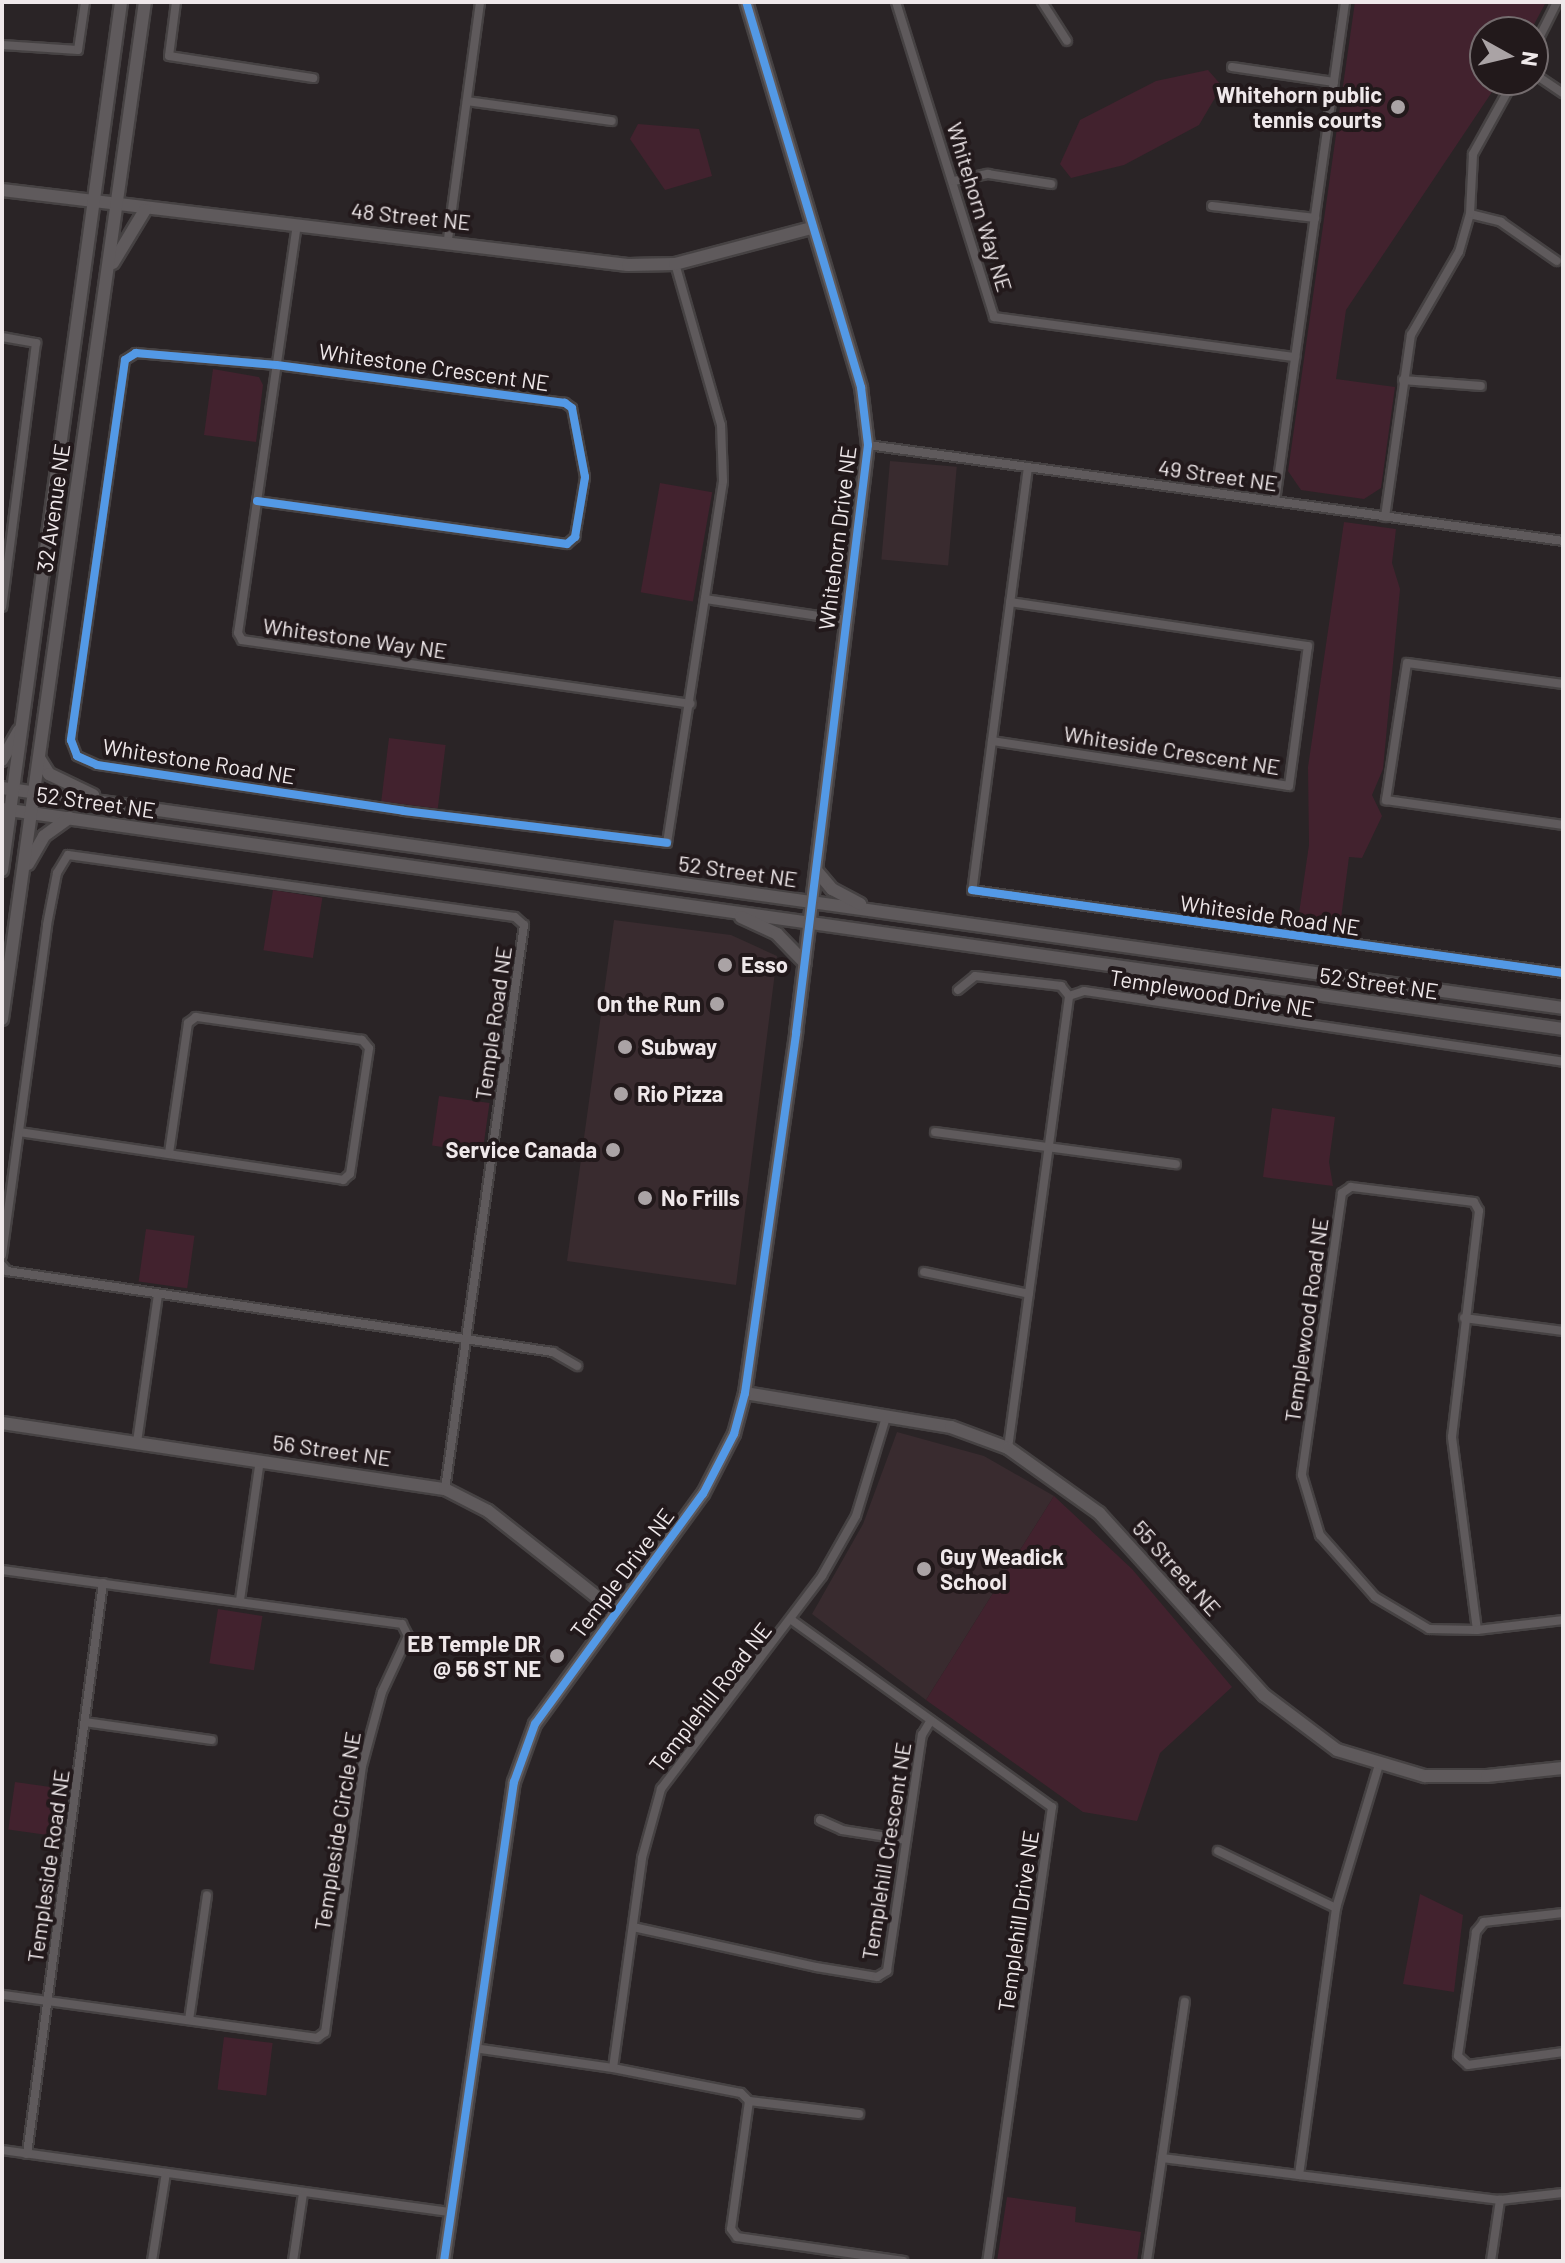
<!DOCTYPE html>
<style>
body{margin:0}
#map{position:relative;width:1565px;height:2263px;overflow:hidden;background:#2a2426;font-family:Barlow,sans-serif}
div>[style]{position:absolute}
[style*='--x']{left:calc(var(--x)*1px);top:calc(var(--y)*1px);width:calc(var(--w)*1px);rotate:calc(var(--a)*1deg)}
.built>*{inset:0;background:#392b2f;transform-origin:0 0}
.green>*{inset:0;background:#42222e;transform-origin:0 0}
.roads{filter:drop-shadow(2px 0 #464243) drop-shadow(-2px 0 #464243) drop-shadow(0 2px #464243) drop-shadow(0 -2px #464243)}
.street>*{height:8px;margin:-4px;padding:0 4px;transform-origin:4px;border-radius:4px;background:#5f5a5c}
.secondary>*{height:12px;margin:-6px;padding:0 6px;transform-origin:6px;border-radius:6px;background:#5f5a5c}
.cycleway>*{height:8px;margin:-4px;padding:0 4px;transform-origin:4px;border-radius:4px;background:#5399e6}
.dots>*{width:22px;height:22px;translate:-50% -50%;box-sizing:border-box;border:4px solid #22191b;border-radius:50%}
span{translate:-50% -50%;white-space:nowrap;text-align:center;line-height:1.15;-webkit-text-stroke:8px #22191b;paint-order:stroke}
.poi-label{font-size:22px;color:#efe8ea;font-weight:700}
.right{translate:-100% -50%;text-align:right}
.left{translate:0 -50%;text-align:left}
.street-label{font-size:22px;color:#efe8ea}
.frame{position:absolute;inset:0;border:4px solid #efe8ea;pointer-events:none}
.north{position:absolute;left:1469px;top:16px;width:80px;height:80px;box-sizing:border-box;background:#22191b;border:2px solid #746c6e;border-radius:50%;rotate:98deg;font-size:22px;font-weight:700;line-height:32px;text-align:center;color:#efe8ea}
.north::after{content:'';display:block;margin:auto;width:28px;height:36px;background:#aaa3a5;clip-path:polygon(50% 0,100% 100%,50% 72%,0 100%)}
</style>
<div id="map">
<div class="built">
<div style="left:890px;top:461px;width:67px;height:99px;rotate:5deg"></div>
<div style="clip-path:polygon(614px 920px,731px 935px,777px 956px,736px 1285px,567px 1261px)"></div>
<div style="clip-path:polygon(897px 1432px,984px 1456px,1054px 1496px,926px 1700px,812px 1614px,863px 1524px)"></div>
</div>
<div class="green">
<div style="clip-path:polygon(1355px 2px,1546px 2px,1530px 32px,1485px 32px,1485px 80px,1500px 80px,1346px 310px,1336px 379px,1395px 387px,1381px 488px,1364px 499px,1301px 490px,1288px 471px)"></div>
<div style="clip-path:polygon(1208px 70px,1222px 86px,1199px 125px,1124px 165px,1071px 178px,1060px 164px,1080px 120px,1156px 81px)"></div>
<div style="clip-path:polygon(638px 124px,699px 129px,712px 176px,665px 190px,630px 139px)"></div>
<div style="clip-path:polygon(213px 369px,259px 377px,263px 385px,256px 442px,204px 435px)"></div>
<div style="left:660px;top:483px;width:53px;height:111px;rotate:10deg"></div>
<div style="clip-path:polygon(1344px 522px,1396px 529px,1392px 563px,1400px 589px,1383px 769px,1372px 795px,1382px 816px,1362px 858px,1349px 857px,1339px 934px,1297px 927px,1309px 845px,1308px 767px)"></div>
<div style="left:389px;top:738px;width:57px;height:64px;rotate:7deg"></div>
<div style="left:273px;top:890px;width:50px;height:61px;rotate:9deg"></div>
<div style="left:439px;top:1096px;width:51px;height:50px;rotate:8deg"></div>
<div style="clip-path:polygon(1272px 1108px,1335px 1117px,1329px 1162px,1333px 1186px,1263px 1177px)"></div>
<div style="left:146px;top:1229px;width:49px;height:53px;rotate:8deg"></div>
<div style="clip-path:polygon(1054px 1496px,1132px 1569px,1232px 1687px,1160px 1753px,1137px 1821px,1083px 1812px,926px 1700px)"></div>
<div style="left:218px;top:1609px;width:45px;height:55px;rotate:9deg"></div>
<div style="left:15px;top:1782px;width:52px;height:48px;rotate:8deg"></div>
<div style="clip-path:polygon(1420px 1894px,1463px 1915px,1454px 1992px,1403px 1984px)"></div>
<div style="left:224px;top:2037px;width:49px;height:53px;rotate:7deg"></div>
<div style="clip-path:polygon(1007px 2197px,1076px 2207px,1075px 2222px,1141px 2232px,1137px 2261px,997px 2261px)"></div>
</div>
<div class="roads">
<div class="street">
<div style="--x:176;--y:2;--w:54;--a:97.4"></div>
<div style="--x:169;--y:56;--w:146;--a:8.7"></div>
<div style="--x:896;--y:2;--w:330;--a:72.7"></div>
<div style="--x:994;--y:317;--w:304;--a:7.6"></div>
<div style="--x:1042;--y:2;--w:46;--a:57.3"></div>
<div style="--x:2;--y:45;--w:76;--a:3.8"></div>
<div style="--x:78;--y:50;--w:49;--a:-81.7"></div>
<div style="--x:1533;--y:50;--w:54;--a:-63.4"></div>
<div style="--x:1232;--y:67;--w:103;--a:8.4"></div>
<div style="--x:1533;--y:73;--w:36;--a:34"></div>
<div style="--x:467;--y:101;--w:146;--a:7.9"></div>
<div style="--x:954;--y:181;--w:35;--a:-12"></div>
<div style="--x:988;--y:174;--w:64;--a:9"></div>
<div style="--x:1212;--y:206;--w:104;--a:6.6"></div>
<div style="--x:1470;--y:214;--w:32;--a:14"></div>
<div style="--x:1501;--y:222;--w:68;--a:34.9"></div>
<div style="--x:297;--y:224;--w:413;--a:98.2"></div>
<div style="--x:238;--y:633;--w:8;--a:60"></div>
<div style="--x:242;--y:640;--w:453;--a:8.1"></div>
<div style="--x:448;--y:239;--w:239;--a:-82.3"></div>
<div style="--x:2;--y:337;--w:35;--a:10"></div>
<div style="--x:36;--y:343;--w:266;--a:97.3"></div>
<div style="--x:1403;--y:380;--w:78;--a:4.4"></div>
<div style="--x:868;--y:445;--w:702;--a:7.86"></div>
<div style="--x:1028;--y:467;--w:427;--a:97.5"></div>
<div style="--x:972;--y:890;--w:597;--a:7.99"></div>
<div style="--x:257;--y:501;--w:313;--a:7.9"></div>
<div style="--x:567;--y:544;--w:11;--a:-41"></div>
<div style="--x:575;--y:537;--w:61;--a:-80.5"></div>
<div style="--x:585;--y:477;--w:70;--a:-100.7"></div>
<div style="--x:572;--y:408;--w:9;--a:-144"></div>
<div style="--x:565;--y:403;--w:291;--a:-172.5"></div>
<div style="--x:276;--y:365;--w:141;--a:-175.1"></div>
<div style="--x:136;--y:353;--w:13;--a:148"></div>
<div style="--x:125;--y:360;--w:384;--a:98.1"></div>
<div style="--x:71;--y:740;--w:17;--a:69"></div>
<div style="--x:77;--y:756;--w:22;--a:24"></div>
<div style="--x:97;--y:765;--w:310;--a:8.5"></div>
<div style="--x:404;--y:811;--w:265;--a:6.9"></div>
<div style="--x:667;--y:843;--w:366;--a:-81.2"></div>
<div style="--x:723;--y:481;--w:56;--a:-92"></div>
<div style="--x:721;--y:425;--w:167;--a:-105.9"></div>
<div style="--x:1275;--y:501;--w:504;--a:-82.01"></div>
<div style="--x:1385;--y:517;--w:184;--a:-81.9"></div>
<div style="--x:1411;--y:335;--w:96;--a:-60"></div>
<div style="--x:1459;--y:252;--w:40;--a:-74"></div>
<div style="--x:1470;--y:214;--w:60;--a:-87.1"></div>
<div style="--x:1473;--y:154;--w:85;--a:-61"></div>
<div style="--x:705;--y:599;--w:143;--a:8.5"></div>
<div style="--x:1563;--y:684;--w:157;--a:-172.3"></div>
<div style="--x:1407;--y:663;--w:139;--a:98.7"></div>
<div style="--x:1386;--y:800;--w:179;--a:8"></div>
<div style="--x:992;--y:741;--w:300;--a:8.6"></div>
<div style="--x:1289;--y:786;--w:141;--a:-82.3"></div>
<div style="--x:1308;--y:646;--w:301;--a:-171.6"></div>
<div style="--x:958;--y:990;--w:22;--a:-39"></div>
<div style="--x:975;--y:976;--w:87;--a:6.6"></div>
<div style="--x:1061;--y:986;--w:13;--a:51"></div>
<div style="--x:1069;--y:996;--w:16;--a:-18"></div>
<div style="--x:1084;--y:991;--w:484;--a:8.4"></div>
<div style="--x:19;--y:1132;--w:328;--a:8.4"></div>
<div style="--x:343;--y:1180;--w:9;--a:-41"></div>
<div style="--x:350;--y:1174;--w:127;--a:-81.4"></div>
<div style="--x:369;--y:1048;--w:11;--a:-131"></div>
<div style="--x:362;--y:1040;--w:168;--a:-172.1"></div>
<div style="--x:196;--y:1017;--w:10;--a:143"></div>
<div style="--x:188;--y:1023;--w:132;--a:98.3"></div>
<div style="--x:935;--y:1132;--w:243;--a:7.6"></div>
<div style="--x:2;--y:1255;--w:333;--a:-82.2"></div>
<div style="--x:47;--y:925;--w:53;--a:-79.1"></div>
<div style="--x:57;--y:873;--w:21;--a:-59"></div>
<div style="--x:68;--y:855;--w:451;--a:7.9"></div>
<div style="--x:515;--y:917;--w:12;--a:42"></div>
<div style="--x:524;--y:925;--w:570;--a:97.97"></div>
<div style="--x:2;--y:1265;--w:8;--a:50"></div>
<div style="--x:7;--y:1271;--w:552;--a:8.44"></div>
<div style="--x:553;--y:1352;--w:28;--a:30"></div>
<div style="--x:924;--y:1272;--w:107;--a:11.8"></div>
<div style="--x:1464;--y:1318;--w:100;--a:7.5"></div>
<div style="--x:137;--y:1442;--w:149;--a:-81.9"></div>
<div style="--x:1008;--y:1448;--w:456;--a:-82.3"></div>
<div style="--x:2;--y:1570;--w:404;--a:7.7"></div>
<div style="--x:402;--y:1624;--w:13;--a:63"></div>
<div style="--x:408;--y:1636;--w:62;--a:114.9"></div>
<div style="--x:382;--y:1692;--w:77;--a:105.1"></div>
<div style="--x:362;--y:1766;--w:269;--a:97.9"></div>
<div style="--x:325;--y:2032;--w:10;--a:143"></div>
<div style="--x:317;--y:2038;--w:318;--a:-172.2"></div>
<div style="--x:240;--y:1600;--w:141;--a:-81.9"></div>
<div style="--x:793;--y:1621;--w:319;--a:35.7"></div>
<div style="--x:1052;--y:1807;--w:459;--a:98.1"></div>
<div style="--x:1477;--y:1630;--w:195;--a:-97.4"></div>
<div style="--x:1452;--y:1437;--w:228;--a:-83.2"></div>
<div style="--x:1479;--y:1211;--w:10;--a:-119"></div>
<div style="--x:1474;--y:1202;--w:124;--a:-173"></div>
<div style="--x:1351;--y:1187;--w:11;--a:146"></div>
<div style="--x:1342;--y:1193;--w:285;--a:98.1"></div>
<div style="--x:1302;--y:1475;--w:63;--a:73.3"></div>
<div style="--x:1320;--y:1535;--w:83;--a:48.4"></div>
<div style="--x:1375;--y:1597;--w:63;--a:30.7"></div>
<div style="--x:1429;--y:1629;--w:48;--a:1.2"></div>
<div style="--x:1477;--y:1630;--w:87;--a:-6.6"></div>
<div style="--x:85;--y:1722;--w:128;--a:8.1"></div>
<div style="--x:820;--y:1820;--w:24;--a:24"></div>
<div style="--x:842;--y:1830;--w:65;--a:8.9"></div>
<div style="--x:1218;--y:1851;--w:131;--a:25.8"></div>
<div style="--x:1563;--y:1913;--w:80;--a:173.5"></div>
<div style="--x:1484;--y:1922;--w:13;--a:129"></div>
<div style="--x:1476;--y:1932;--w:125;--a:98.3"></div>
<div style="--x:1458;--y:2056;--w:13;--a:42"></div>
<div style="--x:1468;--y:2065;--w:96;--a:-7.8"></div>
<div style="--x:633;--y:1927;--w:187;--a:12.3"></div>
<div style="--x:816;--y:1967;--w:62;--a:9.3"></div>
<div style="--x:877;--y:1977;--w:12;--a:-31"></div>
<div style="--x:887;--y:1971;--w:239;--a:-81.6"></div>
<div style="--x:922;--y:1735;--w:17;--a:-59"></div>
<div style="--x:189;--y:2020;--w:126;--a:-81.8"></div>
<div style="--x:474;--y:2048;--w:140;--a:8.2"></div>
<div style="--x:613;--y:2068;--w:130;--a:11.1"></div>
<div style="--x:741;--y:2093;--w:11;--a:45"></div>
<div style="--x:749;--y:2101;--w:129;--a:98"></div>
<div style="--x:731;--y:2229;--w:10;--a:53"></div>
<div style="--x:737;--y:2237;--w:168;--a:8.2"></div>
<div style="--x:613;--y:2068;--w:212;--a:-82.1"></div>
<div style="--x:642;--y:1858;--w:72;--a:-74.6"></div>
<div style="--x:661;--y:1789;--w:267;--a:-52.9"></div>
<div style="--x:822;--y:1576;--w:69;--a:-60.5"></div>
<div style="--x:856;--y:1516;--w:103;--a:-73.1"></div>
<div style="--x:749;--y:2101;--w:111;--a:6.7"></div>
<div style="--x:2;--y:2150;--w:453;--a:7.9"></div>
<div style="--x:27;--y:2154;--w:576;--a:-82.42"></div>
<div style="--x:1162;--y:2158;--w:341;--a:7.1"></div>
<div style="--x:1500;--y:2200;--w:63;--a:-6.3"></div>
<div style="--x:1299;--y:2175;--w:270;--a:-82.1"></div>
<div style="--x:1336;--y:1908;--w:149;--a:-73.3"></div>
<div style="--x:152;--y:2261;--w:89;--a:-81"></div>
<div style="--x:293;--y:2261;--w:69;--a:-81.6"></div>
<div style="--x:1147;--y:2261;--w:262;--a:-81.7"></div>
<div style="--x:1491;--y:2261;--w:62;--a:-81.6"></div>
</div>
<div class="secondary">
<div style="--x:2;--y:190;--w:630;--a:6.83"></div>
<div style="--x:628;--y:265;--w:47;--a:-1.2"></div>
<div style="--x:675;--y:264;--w:141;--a:-14.8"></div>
<div style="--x:113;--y:263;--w:62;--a:-58.9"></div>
<div style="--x:39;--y:758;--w:19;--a:58"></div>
<div style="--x:49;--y:774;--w:49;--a:25.5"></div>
<div style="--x:2;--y:760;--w:34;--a:-60"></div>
<div style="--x:2;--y:788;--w:1576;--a:8.02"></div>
<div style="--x:2;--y:809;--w:1576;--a:8.02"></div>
<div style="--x:28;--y:864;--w:32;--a:-60"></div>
<div style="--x:44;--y:836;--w:31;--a:-36"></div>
<div style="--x:2;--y:870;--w:876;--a:-82.19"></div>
<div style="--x:816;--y:870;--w:25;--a:50"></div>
<div style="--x:832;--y:889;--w:32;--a:28"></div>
<div style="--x:741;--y:917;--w:40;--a:25"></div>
<div style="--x:777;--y:934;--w:40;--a:46"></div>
<div style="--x:2;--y:1019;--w:1027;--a:-82"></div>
<div style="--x:745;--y:1393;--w:209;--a:9.4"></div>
<div style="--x:951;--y:1427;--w:61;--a:20.2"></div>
<div style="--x:1008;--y:1448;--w:112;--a:35.5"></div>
<div style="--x:1099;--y:1513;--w:246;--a:47.8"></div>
<div style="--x:1264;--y:1695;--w:91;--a:37"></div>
<div style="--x:1337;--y:1750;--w:92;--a:16.5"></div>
<div style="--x:1425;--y:1776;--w:62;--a:0"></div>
<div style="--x:1487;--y:1776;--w:76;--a:-6"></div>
<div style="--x:2;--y:1423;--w:448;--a:8.5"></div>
<div style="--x:445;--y:1489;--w:48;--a:27.1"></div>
<div style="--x:488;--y:1511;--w:163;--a:38.3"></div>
<div style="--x:444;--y:2261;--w:484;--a:-81.7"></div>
<div style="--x:514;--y:1782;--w:62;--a:-70.1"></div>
<div style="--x:535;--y:1724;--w:285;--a:-53.9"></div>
<div style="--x:703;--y:1494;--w:68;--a:-62.7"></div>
<div style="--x:734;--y:1434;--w:42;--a:-75"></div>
<div style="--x:745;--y:1393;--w:364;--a:-81.9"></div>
<div style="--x:796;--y:1033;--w:592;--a:-83.02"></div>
<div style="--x:868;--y:445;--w:58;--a:-96.9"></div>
<div style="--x:861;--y:387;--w:402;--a:-106.6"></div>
</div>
</div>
<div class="cycleway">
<div style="--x:257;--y:501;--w:313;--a:7.9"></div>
<div style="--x:567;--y:544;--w:11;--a:-41"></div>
<div style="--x:575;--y:537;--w:61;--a:-80.5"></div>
<div style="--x:585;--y:477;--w:70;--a:-100.7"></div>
<div style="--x:572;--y:408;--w:9;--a:-144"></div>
<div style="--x:565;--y:403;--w:291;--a:-172.5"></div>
<div style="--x:276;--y:365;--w:141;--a:-175.1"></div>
<div style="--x:136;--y:353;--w:13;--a:148"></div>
<div style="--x:125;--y:360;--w:384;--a:98.1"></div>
<div style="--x:71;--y:740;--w:17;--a:69"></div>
<div style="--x:77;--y:756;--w:22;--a:24"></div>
<div style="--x:97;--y:765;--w:310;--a:8.5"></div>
<div style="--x:404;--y:811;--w:265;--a:6.9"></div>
<div style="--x:972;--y:890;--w:597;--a:7.99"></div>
<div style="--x:444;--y:2261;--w:484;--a:-81.7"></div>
<div style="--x:514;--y:1782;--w:62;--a:-70.1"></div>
<div style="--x:535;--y:1724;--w:285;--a:-53.9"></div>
<div style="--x:703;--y:1494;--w:68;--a:-62.7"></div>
<div style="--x:734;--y:1434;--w:42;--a:-75"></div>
<div style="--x:745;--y:1393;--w:364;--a:-81.9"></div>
<div style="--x:796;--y:1033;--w:592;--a:-83.02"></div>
<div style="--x:868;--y:445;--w:58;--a:-96.9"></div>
<div style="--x:861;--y:387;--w:402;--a:-106.6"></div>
</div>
<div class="dots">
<div style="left:1398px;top:107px;background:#aaa3a5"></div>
<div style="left:725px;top:965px;background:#aaa3a5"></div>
<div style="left:717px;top:1004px;background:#aaa3a5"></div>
<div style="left:625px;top:1047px;background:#aaa3a5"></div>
<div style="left:621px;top:1094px;background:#aaa3a5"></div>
<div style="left:613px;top:1150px;background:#aaa3a5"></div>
<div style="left:645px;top:1198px;background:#aaa3a5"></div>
<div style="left:924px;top:1569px;background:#aaa3a5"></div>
<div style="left:557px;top:1656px;background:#aaa3a5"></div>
</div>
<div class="poi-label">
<span class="right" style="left:1382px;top:107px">Whitehorn public<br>tennis courts</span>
<span class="left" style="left:741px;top:965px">Esso</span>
<span class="right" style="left:701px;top:1004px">On the Run</span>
<span class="left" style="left:641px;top:1047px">Subway</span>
<span class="left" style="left:637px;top:1094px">Rio Pizza</span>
<span class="right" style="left:597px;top:1150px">Service Canada</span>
<span class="left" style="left:661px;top:1198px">No Frills</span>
<span class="left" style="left:940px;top:1569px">Guy Weadick<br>School</span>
<span class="right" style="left:541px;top:1656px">EB Temple DR<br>@ 56 ST NE</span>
</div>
<div class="street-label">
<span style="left:980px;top:207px;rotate:73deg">Whitehorn Way NE</span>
<span style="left:411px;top:216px;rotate:6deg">48 Street NE</span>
<span style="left:434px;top:367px;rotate:8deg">Whitestone Crescent NE</span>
<span style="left:1218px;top:475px;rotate:8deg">49 Street NE</span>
<span style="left:53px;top:508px;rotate:-82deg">32 Avenue NE</span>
<span style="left:837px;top:538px;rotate:-83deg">Whitehorn Drive NE</span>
<span style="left:355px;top:638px;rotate:8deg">Whitestone Way NE</span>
<span style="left:1172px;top:750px;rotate:9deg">Whiteside Crescent NE</span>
<span style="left:199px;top:761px;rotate:9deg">Whitestone Road NE</span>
<span style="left:96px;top:802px;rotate:8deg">52 Street NE</span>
<span style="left:738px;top:871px;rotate:8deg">52 Street NE</span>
<span style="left:1270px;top:915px;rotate:8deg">Whiteside Road NE</span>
<span style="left:1379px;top:983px;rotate:8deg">52 Street NE</span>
<span style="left:1212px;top:993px;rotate:9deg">Templewood Drive NE</span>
<span style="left:493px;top:1023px;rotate:-82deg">Temple Road NE</span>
<span style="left:1306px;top:1320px;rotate:-82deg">Templewood Road NE</span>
<span style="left:332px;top:1450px;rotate:8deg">56 Street NE</span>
<span style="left:1177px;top:1568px;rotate:48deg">55 Street NE</span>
<span style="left:622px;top:1573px;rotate:-53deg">Temple Drive NE</span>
<span style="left:710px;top:1697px;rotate:-52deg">Templehill Road NE</span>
<span style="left:337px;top:1831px;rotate:-81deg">Templeside Circle NE</span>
<span style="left:886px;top:1851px;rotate:-81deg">Templehill Crescent NE</span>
<span style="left:48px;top:1866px;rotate:-82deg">Templeside Road NE</span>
<span style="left:1018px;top:1921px;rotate:-82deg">Templehill Drive NE</span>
</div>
<div class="frame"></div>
<div class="north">N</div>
</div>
